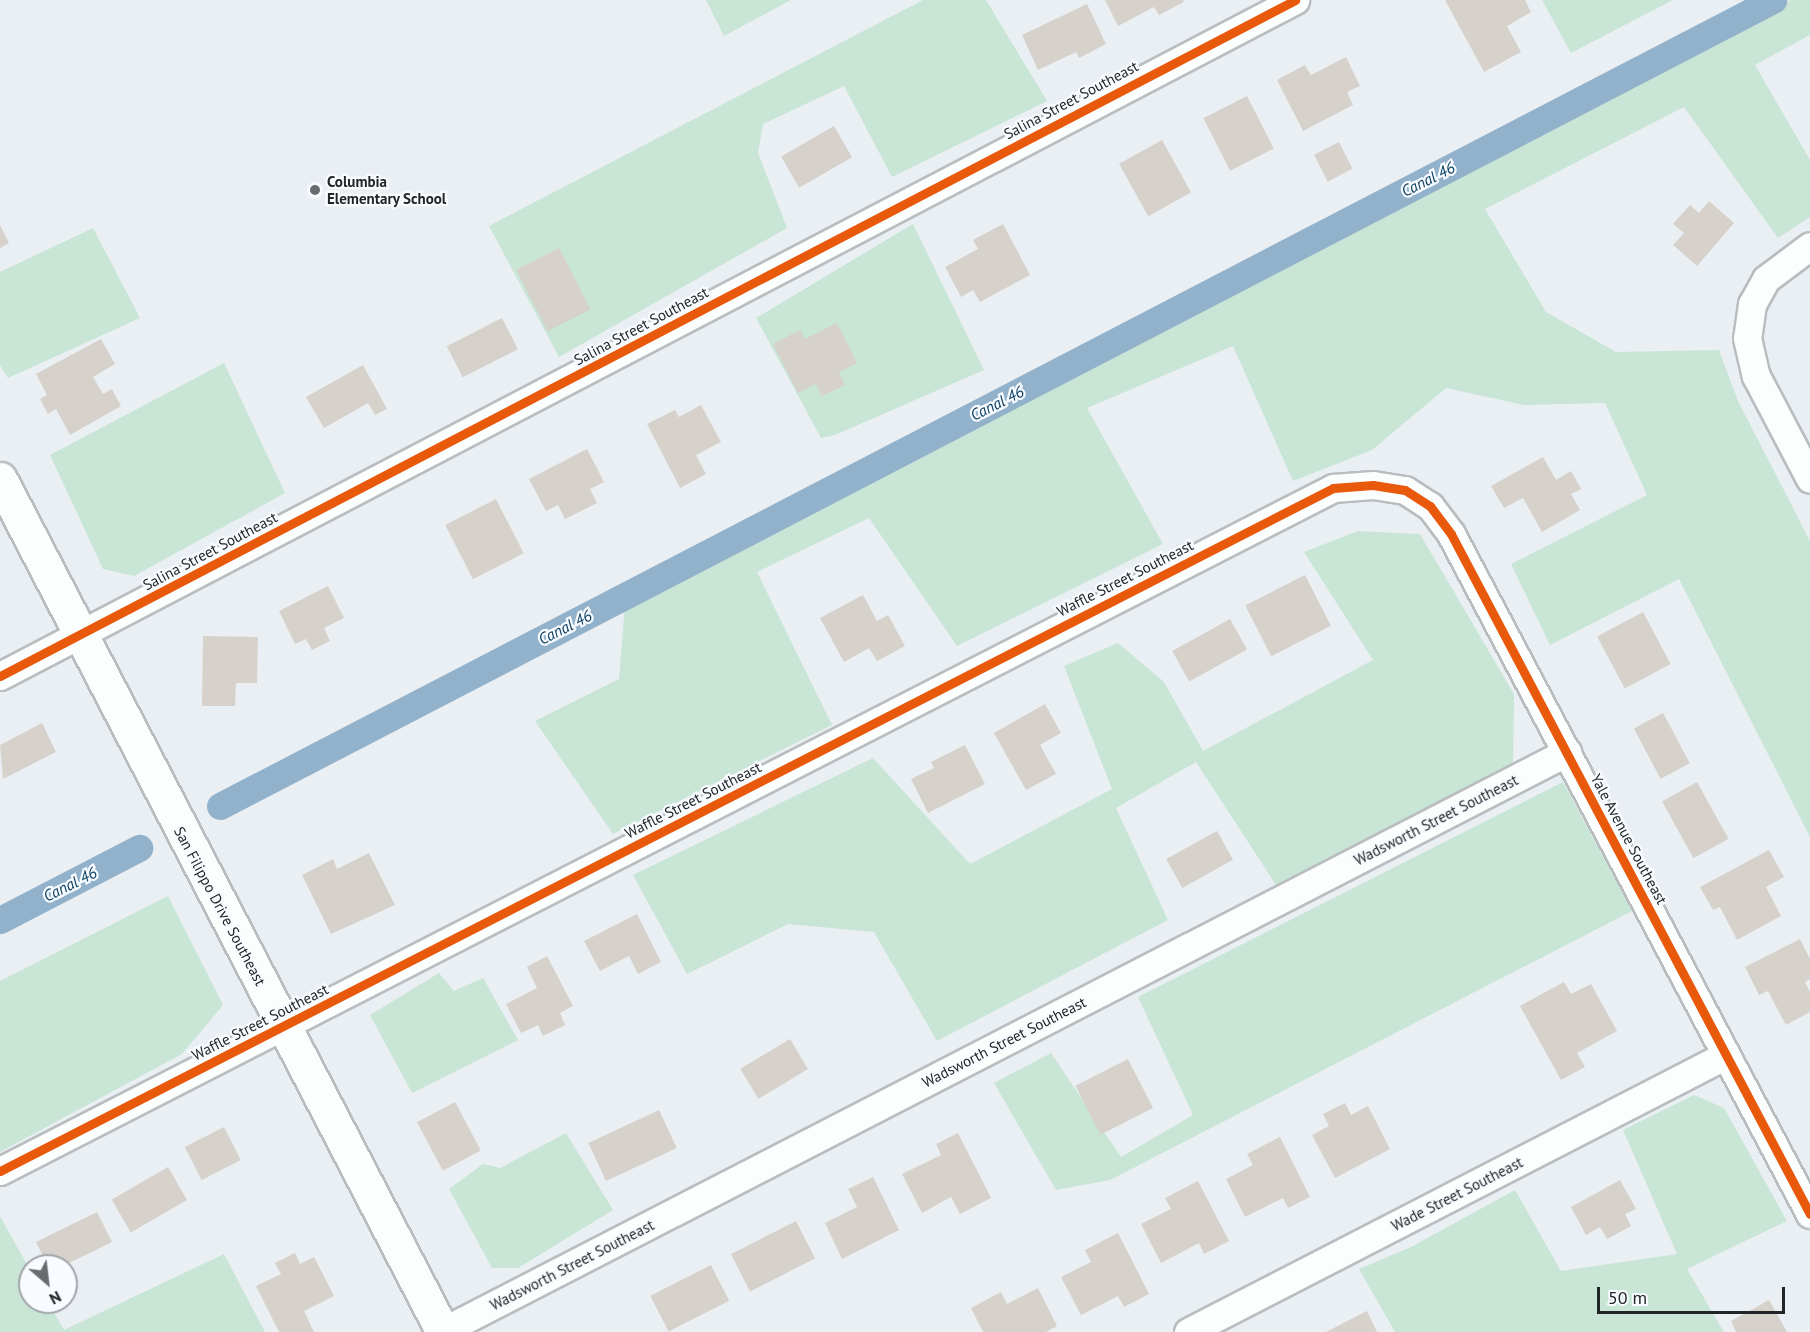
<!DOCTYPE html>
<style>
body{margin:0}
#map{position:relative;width:1810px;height:1332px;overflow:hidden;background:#eaeff3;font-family:"PT Sans",sans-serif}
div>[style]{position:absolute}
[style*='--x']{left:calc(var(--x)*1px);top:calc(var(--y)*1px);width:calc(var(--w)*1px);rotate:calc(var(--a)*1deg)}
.green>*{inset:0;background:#c8e5d6}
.canal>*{height:27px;margin:-13.5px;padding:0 13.5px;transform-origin:13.5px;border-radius:13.5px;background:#92b1ca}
.building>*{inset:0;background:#d7d1cb;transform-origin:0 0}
.roads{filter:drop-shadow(2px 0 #b9bdc0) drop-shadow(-2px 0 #b9bdc0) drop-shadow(0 2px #b9bdc0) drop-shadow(0 -2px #b9bdc0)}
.street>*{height:27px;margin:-13.5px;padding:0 13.5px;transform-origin:13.5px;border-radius:13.5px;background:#fcfdfd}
.secondary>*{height:33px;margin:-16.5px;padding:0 16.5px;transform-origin:16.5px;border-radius:16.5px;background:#fcfdfd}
.cycleway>*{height:9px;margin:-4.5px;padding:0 4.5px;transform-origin:4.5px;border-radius:4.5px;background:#e8590c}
.dots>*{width:16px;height:16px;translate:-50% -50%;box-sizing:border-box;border:3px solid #f8fbff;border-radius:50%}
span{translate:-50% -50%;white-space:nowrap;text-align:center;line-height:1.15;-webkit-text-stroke:4.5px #f8fbff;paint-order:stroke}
.street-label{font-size:15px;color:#222527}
.poi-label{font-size:15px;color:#222527;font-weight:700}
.left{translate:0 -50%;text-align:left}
.water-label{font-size:16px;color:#0b4163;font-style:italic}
.north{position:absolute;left:18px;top:1254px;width:60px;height:60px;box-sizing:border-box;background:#f8fbff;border:2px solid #a2a5a9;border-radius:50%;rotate:152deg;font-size:16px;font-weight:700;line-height:24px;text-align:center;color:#222527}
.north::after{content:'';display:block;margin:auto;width:21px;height:27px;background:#686c6e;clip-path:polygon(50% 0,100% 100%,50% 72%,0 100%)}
.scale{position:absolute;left:1597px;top:1287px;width:188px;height:27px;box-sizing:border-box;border:3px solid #222527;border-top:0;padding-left:8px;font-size:18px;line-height:21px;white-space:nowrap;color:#222527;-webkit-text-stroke:4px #f8fbff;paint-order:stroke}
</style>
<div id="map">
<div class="green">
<div style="clip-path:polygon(706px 0,791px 0,724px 36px)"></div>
<div style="clip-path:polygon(923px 0,986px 0,1047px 101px,892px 177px,844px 86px,763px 124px,758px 153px,787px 228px,559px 357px,489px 226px)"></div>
<div style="clip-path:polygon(1542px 0,1673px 0,1571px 53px)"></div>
<div style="clip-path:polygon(1791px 0,1810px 0,1810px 35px,1755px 65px,1810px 160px,1810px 217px,1778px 238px,1684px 107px,1485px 209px,1546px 312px,1616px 352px,1719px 350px,1738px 401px,1810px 541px,1810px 837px,1679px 579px,1550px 645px,1511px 564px,1647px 495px,1605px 403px,1524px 405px,1446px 388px,1372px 450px,1293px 481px,1233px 346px,1087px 408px,1163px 544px,957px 646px,869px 518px,757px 572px,832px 725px,613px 834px,535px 721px,619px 679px,625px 604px)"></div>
<div style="clip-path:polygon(913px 224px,984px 370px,835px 435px,821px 438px,756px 318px)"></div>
<div style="clip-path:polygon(93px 228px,140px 318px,8px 378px,0 365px,0 272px)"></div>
<div style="clip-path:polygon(224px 363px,285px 493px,134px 576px,103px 569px,50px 455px)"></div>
<div style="clip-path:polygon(1358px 531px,1420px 534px,1514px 694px,1513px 765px,1276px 885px,1196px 762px,1116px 808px,1168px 920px,937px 1041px,874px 932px,788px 924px,687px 974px,633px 875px,873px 758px,970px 864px,1112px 789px,1064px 666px,1118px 643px,1164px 682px,1203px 751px,1373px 660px,1304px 552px)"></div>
<div style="clip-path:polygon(1563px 782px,1632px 911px,1110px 1180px,1056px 1190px,994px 1083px,1051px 1053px,1121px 1157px,1193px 1115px,1138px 997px)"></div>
<div style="clip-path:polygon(168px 896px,223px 1005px,182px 1054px,0 1152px,0 981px)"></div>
<div style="clip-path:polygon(439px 973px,454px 991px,483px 978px,518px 1040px,412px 1093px,370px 1015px)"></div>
<div style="clip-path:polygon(1694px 1095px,1724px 1108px,1787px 1221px,1687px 1269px,1724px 1332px,1395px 1332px,1359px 1269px,1411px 1247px,1515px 1190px,1561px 1271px,1677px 1254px,1623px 1130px)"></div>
<div style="clip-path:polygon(566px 1133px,613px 1210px,518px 1268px,492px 1268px,449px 1189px,483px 1164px,500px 1168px)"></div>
<div style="clip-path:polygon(0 1216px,30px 1270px,30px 1302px,48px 1302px,64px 1330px,224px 1254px,265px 1332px,0 1332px)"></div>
</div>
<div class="canal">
<div style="--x:220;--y:806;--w:1750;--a:-27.43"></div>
<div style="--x:0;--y:920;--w:157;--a:-27.4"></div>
</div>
<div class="building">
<div style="clip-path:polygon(1105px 0,1183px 0,1184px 2px,1159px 15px,1154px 7px,1118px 26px)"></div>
<div style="clip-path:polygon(1445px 0,1525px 0,1531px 12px,1507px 26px,1521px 52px,1484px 72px)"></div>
<div style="clip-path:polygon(1087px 4px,1106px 44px,1079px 58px,1076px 52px,1038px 70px,1022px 35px)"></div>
<div style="clip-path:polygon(1346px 57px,1360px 86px,1347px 92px,1353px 105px,1303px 131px,1277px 80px,1305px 65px,1311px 75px)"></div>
<div style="left:1247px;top:96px;width:59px;height:49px;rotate:63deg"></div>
<div style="left:834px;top:126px;width:36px;height:61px;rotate:60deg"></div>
<div style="left:1162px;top:140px;width:60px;height:49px;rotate:61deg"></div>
<div style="left:1339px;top:142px;width:30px;height:28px;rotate:63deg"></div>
<div style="clip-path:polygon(1709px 201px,1734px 223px,1697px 266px,1673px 245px,1684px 233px,1673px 224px,1690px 205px,1699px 213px)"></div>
<div style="clip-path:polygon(1003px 224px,1030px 275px,980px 302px,973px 290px,961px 297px,945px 267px,978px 249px,973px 240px)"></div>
<div style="clip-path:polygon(0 225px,9px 243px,0 248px)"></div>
<div style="left:559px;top:248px;width:69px;height:48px;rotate:63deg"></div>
<div style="left:502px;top:318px;width:35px;height:62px;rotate:63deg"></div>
<div style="clip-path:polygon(837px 323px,857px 363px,839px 372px,845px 385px,822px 396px,816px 384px,798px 393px,773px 344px,800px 330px,805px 339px)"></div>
<div style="clip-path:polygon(101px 339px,115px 364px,93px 377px,103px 394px,112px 389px,121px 406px,70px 435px,56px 409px,48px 414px,40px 399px,47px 395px,36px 374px)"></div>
<div style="clip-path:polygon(363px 365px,387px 409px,375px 415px,368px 403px,324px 428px,306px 397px)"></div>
<div style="clip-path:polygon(701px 405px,721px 442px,696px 455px,706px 474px,680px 488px,647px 424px,675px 410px,679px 417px)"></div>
<div style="clip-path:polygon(587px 449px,604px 482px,590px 489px,597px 503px,565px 519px,558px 505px,546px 511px,529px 479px)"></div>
<div style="clip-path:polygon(1543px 457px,1556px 480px,1571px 471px,1581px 489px,1571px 494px,1580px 510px,1542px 532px,1523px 498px,1504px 508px,1491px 486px)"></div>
<div style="left:496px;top:499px;width:61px;height:57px;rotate:63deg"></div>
<div style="left:1305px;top:575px;width:57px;height:67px;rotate:63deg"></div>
<div style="clip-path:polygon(328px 586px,344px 618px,324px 628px,330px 641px,312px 650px,306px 639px,295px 644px,279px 611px)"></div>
<div style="clip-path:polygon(863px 595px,877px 621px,888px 615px,905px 646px,877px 661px,869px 648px,844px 662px,820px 618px)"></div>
<div style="left:1643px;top:612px;width:59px;height:52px;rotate:62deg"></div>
<div style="left:1230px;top:619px;width:35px;height:66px;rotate:61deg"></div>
<div style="clip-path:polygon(203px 636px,258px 637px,257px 683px,236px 683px,235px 706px,202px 706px)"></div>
<div style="clip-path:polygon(1045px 704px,1061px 733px,1040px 745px,1056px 774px,1026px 790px,994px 733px)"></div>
<div style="left:1663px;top:713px;width:57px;height:33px;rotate:62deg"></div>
<div style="clip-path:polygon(42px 723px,56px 752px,3px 779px,0 745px)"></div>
<div style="clip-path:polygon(965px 745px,985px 784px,928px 813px,911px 779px,934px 768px,931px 762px)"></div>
<div style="left:1697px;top:782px;width:65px;height:40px;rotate:61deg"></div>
<div style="left:1217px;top:831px;width:33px;height:58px;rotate:61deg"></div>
<div style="clip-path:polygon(1769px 850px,1784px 877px,1766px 887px,1781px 916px,1737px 940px,1720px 907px,1713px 910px,1700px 887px)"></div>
<div style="clip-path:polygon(369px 853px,395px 905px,331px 934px,302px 875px,333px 859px,337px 869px)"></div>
<div style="clip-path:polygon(637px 914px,661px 962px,638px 974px,629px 956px,600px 971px,584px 941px)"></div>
<div style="clip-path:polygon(1800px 939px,1810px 959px,1810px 979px,1805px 982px,1810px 992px,1810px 1012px,1786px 1025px,1768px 991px,1759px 995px,1745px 967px)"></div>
<div style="clip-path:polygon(547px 956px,573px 1006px,560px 1013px,565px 1025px,543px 1036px,538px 1025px,521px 1033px,506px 1004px,537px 988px,527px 967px)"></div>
<div style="clip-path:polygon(1564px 982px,1571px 994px,1591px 984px,1617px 1031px,1577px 1053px,1585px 1067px,1561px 1080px,1520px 1006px)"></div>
<div style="left:790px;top:1039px;width:35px;height:58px;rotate:59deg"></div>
<div style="left:1128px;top:1059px;width:55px;height:59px;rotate:63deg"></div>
<div style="left:455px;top:1102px;width:55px;height:43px;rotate:62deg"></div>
<div style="clip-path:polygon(1345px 1103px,1351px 1115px,1368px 1106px,1390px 1149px,1335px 1178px,1312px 1135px,1329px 1126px,1323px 1114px)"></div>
<div style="left:659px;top:1110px;width:42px;height:78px;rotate:65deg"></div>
<div style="left:224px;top:1127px;width:37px;height:44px;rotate:63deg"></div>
<div style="clip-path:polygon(958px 1133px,991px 1198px,960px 1214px,951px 1197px,922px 1213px,902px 1174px,941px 1155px,936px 1144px)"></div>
<div style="clip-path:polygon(1280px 1137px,1310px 1197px,1288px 1208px,1283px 1198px,1245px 1217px,1226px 1179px,1253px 1165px,1247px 1154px)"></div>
<div style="left:168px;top:1167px;width:38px;height:65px;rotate:60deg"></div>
<div style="clip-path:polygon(873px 1177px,899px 1230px,842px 1259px,825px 1223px,857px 1207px,848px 1189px)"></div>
<div style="clip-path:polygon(1620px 1180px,1636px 1209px,1625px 1214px,1631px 1226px,1607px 1239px,1600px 1227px,1586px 1235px,1571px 1207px)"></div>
<div style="clip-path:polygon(1198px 1181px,1229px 1241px,1204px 1254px,1199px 1243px,1161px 1263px,1141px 1224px,1171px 1209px,1165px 1198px)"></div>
<div style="clip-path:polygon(97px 1212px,112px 1242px,63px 1266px,48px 1266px,36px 1242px)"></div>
<div style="left:796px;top:1221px;width:42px;height:73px;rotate:63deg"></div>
<div style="clip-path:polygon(1118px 1233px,1149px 1294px,1124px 1307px,1118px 1296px,1081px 1315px,1061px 1277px,1091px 1262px,1085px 1250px)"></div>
<div style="clip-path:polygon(295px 1253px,300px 1264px,314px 1257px,334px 1296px,304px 1311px,314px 1332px,279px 1332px,256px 1286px,281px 1274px,275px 1263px)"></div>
<div style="left:711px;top:1265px;width:40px;height:68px;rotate:63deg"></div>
<div style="clip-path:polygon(1038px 1288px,1057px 1326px,1046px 1332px,983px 1332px,971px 1308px,1001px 1292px,1007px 1304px)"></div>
<div style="clip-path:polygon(1769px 1300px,1787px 1332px,1736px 1332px,1731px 1321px)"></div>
<div style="clip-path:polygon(1367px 1311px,1377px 1332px,1326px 1332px)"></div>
</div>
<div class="roads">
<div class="street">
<div style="--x:1810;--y:246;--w:55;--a:143.1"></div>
<div style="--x:1766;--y:279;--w:29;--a:119"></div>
<div style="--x:1752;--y:304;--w:34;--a:98"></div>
<div style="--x:1747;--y:338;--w:39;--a:77"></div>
<div style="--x:1756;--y:376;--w:116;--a:62.3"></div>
<div style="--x:0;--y:676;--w:1461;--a:-27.56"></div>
<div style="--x:0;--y:1171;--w:1498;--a:-27.13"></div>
<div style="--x:1333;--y:488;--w:40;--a:-4.3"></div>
<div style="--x:1373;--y:485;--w:32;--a:9"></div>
<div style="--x:1405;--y:490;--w:30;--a:33"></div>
<div style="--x:1430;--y:506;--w:35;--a:53"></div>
<div style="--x:1451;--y:534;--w:769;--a:62.17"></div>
<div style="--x:441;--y:1332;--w:1267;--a:-27.25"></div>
<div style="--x:1188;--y:1332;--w:605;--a:-27.24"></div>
</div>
<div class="secondary">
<div style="--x:0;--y:479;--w:961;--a:62.56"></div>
</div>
</div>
<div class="cycleway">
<div style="--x:0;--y:676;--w:1461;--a:-27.56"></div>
<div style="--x:0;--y:1171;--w:1498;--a:-27.13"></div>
<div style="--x:1333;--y:488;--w:40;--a:-4.3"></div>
<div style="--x:1373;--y:485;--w:32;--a:9"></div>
<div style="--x:1405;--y:490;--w:30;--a:33"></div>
<div style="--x:1430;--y:506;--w:35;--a:53"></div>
<div style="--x:1451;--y:534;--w:769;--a:62.17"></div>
</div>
<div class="dots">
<div style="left:315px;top:190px;background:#686c6e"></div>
</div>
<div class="street-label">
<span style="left:1071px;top:100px;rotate:-28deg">Salina Street Southeast</span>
<span style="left:641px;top:326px;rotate:-28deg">Salina Street Southeast</span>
<span style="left:210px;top:551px;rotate:-28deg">Salina Street Southeast</span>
<span style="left:1125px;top:578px;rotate:-27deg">Waffle Street Southeast</span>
<span style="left:693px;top:800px;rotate:-27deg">Waffle Street Southeast</span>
<span style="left:1436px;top:820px;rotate:-27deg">Wadsworth Street Southeast</span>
<span style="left:1629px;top:839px;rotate:62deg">Yale Avenue Southeast</span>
<span style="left:220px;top:906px;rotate:62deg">San Filippo Drive Southeast</span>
<span style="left:260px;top:1022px;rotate:-27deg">Waffle Street Southeast</span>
<span style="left:1004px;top:1042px;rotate:-27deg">Wadsworth Street Southeast</span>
<span style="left:1457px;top:1194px;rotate:-27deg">Wade Street Southeast</span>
<span style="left:572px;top:1265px;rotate:-27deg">Wadsworth Street Southeast</span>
</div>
<div class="poi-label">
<span class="left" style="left:327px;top:190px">Columbia<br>Elementary School</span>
</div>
<div class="water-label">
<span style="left:1428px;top:179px;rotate:-27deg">Canal 46</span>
<span style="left:997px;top:403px;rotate:-27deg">Canal 46</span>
<span style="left:565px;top:627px;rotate:-27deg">Canal 46</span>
<span style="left:70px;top:884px;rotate:-27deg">Canal 46</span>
</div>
<div class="north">N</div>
<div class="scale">50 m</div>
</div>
